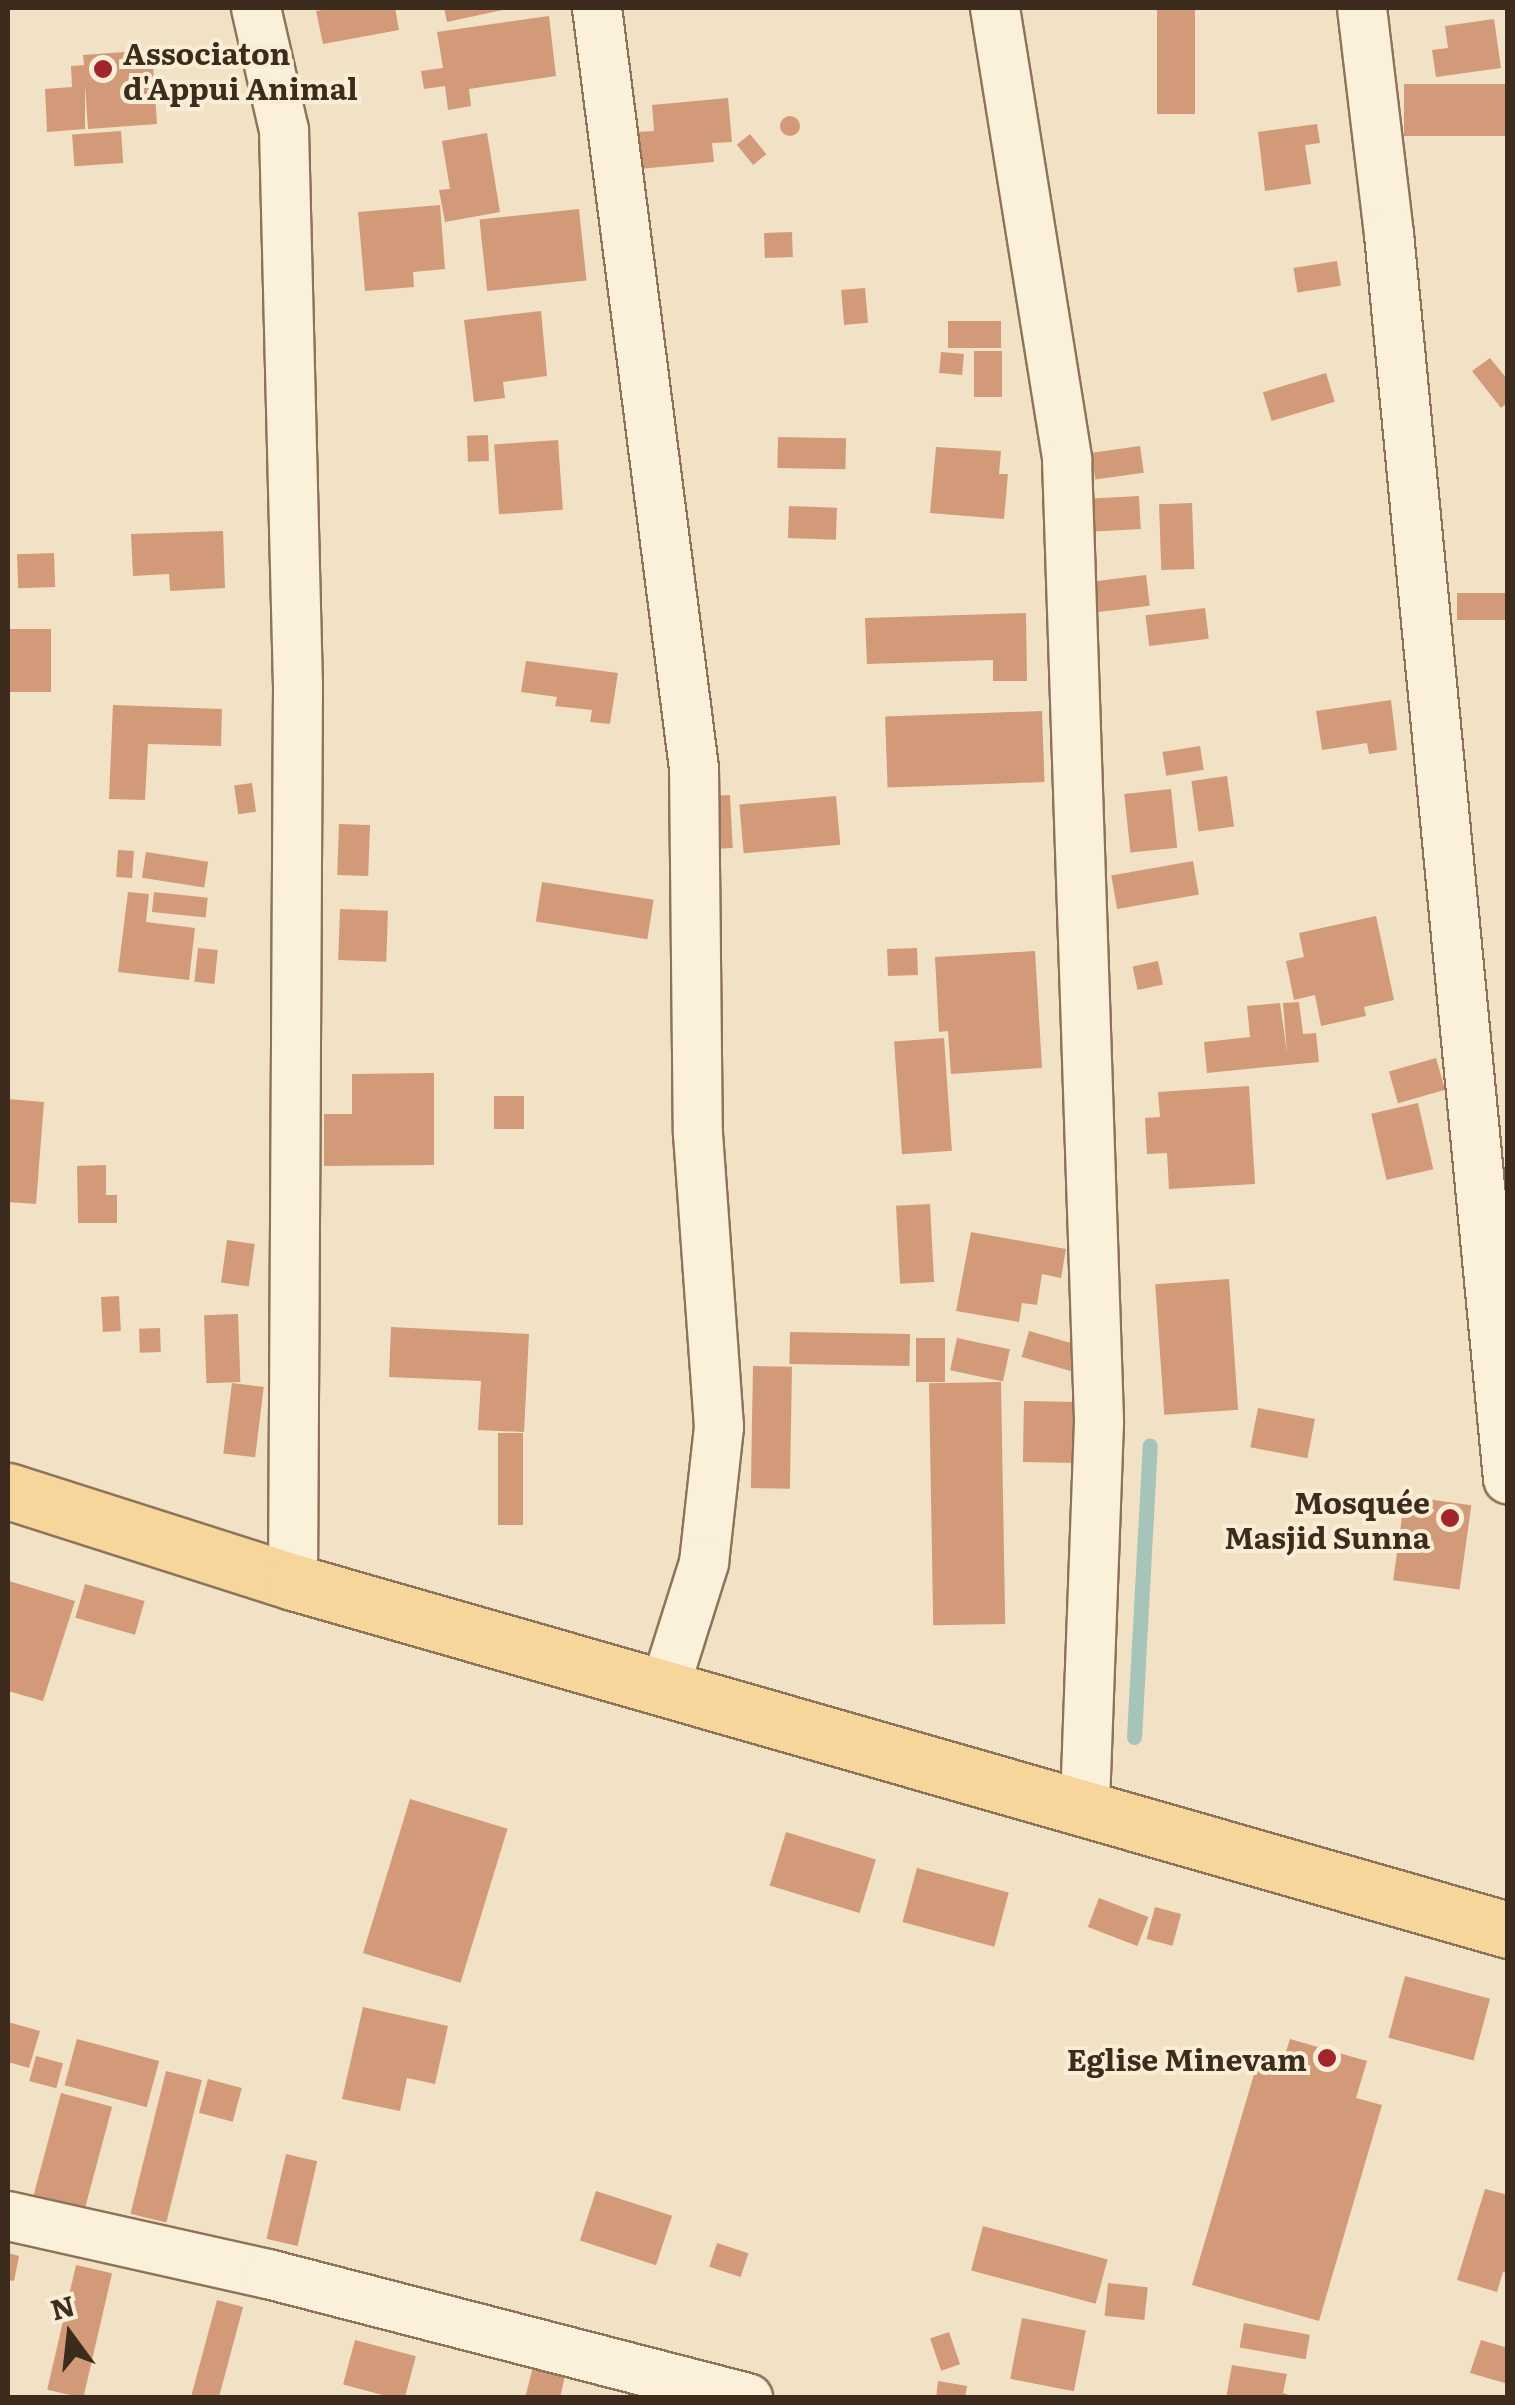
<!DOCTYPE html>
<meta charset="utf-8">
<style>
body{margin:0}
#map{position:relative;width:1515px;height:2405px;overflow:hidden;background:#f1e2c5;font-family:Literata,serif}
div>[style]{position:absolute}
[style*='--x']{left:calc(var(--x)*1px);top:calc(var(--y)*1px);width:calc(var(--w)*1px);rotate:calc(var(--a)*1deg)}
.stream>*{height:15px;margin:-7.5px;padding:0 7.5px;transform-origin:7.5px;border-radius:7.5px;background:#a7c4ba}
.building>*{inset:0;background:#d29a78;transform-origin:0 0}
.round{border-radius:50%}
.roads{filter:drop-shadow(2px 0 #8e7359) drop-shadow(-2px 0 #8e7359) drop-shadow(0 2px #8e7359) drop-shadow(0 -2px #8e7359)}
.minor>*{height:48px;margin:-24px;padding:0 24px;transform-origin:24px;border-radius:24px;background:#fbf0d9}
.primary>*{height:55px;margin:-27.5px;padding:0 27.5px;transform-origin:27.5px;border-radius:27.5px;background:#f6d69b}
.dots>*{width:28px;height:28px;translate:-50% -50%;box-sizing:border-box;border:5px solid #f8edd5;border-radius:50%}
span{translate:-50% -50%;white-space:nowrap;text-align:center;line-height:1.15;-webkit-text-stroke:8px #f8edd5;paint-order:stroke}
.poi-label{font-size:30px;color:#3d2c1e;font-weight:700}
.left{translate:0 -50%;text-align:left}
.right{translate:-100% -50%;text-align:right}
.frame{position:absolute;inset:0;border:10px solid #3d2c1e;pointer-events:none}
.north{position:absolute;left:20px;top:2285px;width:100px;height:100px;-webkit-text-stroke:8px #f8edd5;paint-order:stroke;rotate:345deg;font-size:28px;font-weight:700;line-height:40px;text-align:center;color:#3d2c1e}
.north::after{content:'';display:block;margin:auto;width:35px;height:45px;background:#3d2c1e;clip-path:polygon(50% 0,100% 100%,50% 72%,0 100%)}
</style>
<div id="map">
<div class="stream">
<div style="--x:1134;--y:1737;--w:292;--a:-86.9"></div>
</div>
<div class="building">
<div style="clip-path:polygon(334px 8px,395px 8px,399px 30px,323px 44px,316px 11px)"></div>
<div style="clip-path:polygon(444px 8px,507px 8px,507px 9px,447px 22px)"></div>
<div style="left:1157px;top:8px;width:38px;height:106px"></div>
<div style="clip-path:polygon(549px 16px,556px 76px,469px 89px,471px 106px,448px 110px,445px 86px,424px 89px,421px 71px,443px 68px,437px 32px)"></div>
<div style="clip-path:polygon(1494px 19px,1501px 68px,1436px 77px,1432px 50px,1448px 48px,1445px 26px)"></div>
<div style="clip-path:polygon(152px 50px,157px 124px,88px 129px,85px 85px,85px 129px,47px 132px,45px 89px,72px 87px,71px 66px,84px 65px,83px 55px)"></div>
<div style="left:1508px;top:84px;width:52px;height:104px;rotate:90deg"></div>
<div style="clip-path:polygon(728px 98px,732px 142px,712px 143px,714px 162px,639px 169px,636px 132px,654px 131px,652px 105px)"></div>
<div class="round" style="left:780px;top:116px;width:20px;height:20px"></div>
<div style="clip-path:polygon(1317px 124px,1320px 143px,1305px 145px,1311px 184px,1265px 191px,1258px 132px)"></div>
<div style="left:121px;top:131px;width:32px;height:49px;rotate:86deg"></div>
<div style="clip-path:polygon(487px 133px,500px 212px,445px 222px,439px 190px,450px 189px,442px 141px)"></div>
<div style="left:750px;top:134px;width:26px;height:17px;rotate:51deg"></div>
<div style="clip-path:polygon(440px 205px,445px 269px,413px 272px,414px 287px,365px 291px,358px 212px)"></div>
<div style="left:579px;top:209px;width:72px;height:100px;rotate:84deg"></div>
<div style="left:792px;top:232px;width:25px;height:28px;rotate:88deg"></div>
<div style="left:1337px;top:261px;width:25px;height:44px;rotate:81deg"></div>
<div style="left:865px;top:288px;width:35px;height:24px;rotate:85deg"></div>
<div style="clip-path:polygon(541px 311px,547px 376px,503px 382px,505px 398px,474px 402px,464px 320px)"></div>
<div style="left:948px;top:321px;width:53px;height:27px"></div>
<div style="left:974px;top:351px;width:28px;height:46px"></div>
<div style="left:941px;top:352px;width:23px;height:21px;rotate:5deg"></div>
<div style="clip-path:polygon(1490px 358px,1508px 380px,1508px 402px,1501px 408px,1472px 371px)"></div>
<div style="left:1326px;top:373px;width:30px;height:66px;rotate:73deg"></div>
<div style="left:488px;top:435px;width:26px;height:21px;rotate:88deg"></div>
<div style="left:778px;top:437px;width:68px;height:31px;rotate:1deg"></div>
<div style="left:558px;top:440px;width:70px;height:64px;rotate:86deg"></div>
<div style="left:1140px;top:446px;width:27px;height:49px;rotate:82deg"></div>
<div style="clip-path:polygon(936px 447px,1001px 451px,999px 474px,1008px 474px,1004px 519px,930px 513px)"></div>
<div style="left:1139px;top:496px;width:33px;height:56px;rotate:87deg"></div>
<div style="left:1192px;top:503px;width:66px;height:33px;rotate:88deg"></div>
<div style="left:789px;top:506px;width:48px;height:32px;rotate:2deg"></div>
<div style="clip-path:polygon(223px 531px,225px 588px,170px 591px,169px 574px,133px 576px,131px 534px)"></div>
<div style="left:54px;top:553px;width:34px;height:37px;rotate:88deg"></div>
<div style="left:1146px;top:575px;width:31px;height:66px;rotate:83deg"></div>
<div style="left:1508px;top:593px;width:27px;height:51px;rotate:90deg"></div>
<div style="left:1205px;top:608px;width:31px;height:60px;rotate:83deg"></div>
<div style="clip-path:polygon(1026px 613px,1027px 681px,993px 681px,993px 660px,867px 664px,865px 618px)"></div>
<div style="left:8px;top:629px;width:43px;height:63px"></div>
<div style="clip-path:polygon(526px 661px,618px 673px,610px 724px,590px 722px,592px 710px,555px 706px,557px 697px,521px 692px)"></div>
<div style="clip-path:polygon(1391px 700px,1397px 750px,1369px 754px,1367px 743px,1322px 750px,1316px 711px)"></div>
<div style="clip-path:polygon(113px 705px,222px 709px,221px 746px,148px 744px,145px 800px,109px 799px)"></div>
<div style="left:1042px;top:711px;width:71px;height:157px;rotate:88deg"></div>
<div style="left:1200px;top:746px;width:24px;height:38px;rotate:81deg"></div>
<div style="left:1227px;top:776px;width:51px;height:36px;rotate:82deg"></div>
<div style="left:252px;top:783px;width:29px;height:18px;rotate:82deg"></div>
<div style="left:1171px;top:789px;width:59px;height:47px;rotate:84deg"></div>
<div style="left:730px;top:795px;width:53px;height:26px;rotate:87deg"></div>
<div style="left:836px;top:796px;width:49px;height:97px;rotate:85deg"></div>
<div style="left:339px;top:824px;width:31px;height:51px;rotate:2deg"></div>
<div style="left:118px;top:850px;width:16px;height:27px;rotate:4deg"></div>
<div style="left:146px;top:852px;width:63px;height:26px;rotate:9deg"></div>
<div style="left:1193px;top:861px;width:34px;height:83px;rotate:80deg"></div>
<div style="left:542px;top:882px;width:113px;height:40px;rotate:9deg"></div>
<div style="clip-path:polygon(128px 892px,149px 894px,146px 922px,195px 928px,189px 980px,118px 972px)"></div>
<div style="left:154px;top:892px;width:54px;height:20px;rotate:6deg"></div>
<div style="left:340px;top:909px;width:48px;height:51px;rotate:2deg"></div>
<div style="clip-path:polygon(1376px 916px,1394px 1000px,1364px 1007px,1366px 1016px,1321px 1026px,1315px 995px,1294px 1000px,1286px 961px,1304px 957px,1299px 933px)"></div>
<div style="left:198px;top:948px;width:20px;height:34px;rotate:6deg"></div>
<div style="left:917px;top:948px;width:27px;height:30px;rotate:88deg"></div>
<div style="clip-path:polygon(1035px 951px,1042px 1068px,951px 1074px,948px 1031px,939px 1032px,935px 957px)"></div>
<div style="left:1158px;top:961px;width:24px;height:26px;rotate:78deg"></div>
<div style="clip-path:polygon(1299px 1002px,1303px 1034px,1316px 1033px,1319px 1062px,1207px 1073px,1204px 1042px,1250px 1037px,1247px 1006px,1280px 1003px,1287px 1053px,1283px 1003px)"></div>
<div style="left:944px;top:1038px;width:113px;height:50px;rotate:86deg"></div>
<div style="left:1436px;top:1058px;width:33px;height:49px;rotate:74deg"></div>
<div style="clip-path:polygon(434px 1073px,434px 1165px,324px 1166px,324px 1114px,352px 1114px,352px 1074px)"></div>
<div style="clip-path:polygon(1249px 1086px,1255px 1184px,1169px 1189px,1167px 1153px,1147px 1154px,1145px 1118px,1160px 1117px,1158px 1092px)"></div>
<div style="left:494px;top:1096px;width:30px;height:33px"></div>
<div style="clip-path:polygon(8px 1099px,44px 1102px,36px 1204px,8px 1202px)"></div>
<div style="left:1418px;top:1103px;width:68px;height:48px;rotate:77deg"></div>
<div style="clip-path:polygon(106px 1165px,106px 1195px,117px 1195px,117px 1223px,78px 1223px,77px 1166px)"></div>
<div style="left:930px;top:1204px;width:78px;height:34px;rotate:87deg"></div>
<div style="clip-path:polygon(971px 1232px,1066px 1249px,1061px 1278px,1042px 1274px,1037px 1305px,1022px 1303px,1019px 1322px,956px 1311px)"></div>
<div style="left:227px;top:1240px;width:28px;height:43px;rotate:8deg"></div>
<div style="left:1229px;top:1279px;width:131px;height:74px;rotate:86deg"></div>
<div style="left:119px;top:1296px;width:35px;height:18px;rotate:87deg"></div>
<div style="left:238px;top:1314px;width:68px;height:34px;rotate:88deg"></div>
<div style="clip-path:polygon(391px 1327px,529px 1334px,524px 1432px,478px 1430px,481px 1381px,389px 1377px)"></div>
<div style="left:160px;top:1328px;width:24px;height:21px;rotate:88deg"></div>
<div style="left:1029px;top:1331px;width:52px;height:27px;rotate:16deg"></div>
<div style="left:790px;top:1332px;width:120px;height:32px;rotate:1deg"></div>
<div style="left:916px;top:1338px;width:29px;height:44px"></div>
<div style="left:957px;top:1338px;width:54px;height:33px;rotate:12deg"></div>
<div style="left:753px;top:1366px;width:39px;height:122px;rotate:1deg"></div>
<div style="left:1001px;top:1382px;width:242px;height:72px;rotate:89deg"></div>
<div style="left:232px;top:1383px;width:32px;height:71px;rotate:7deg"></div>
<div style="left:1024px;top:1401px;width:54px;height:61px;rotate:1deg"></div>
<div style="left:1258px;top:1408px;width:58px;height:40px;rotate:11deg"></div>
<div style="left:498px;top:1433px;width:25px;height:92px"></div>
<div style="left:1405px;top:1496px;width:67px;height:85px;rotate:8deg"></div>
<div style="clip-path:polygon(9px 1581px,75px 1601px,43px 1701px,8px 1691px)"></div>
<div style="left:85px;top:1584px;width:62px;height:35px;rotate:16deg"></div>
<div style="left:410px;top:1799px;width:102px;height:161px;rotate:17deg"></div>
<div style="left:786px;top:1832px;width:94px;height:56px;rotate:17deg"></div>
<div style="left:917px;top:1868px;width:95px;height:56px;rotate:15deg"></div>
<div style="left:1099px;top:1898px;width:53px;height:31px;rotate:21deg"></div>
<div style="left:1155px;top:1907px;width:27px;height:33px;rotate:15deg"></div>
<div style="left:1405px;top:1976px;width:88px;height:64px;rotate:15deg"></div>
<div style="clip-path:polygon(363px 2007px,448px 2026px,435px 2084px,407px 2078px,400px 2111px,342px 2099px)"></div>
<div style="clip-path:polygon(8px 2022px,40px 2031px,29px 2068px,8px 2062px)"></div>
<div style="left:77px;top:2039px;width:85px;height:48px;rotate:15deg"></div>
<div style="clip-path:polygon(1290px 2039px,1367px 2061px,1356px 2098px,1382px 2105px,1319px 2321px,1192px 2285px,1257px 2064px,1280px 2071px)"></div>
<div style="left:36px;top:2056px;width:28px;height:26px;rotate:15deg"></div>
<div style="left:166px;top:2071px;width:37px;height:147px;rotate:14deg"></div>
<div style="left:208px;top:2079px;width:35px;height:35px;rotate:15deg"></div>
<div style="left:61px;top:2093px;width:53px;height:114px;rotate:15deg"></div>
<div style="left:286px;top:2154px;width:32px;height:87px;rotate:13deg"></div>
<div style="clip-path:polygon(1485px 2189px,1508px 2195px,1508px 2273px,1503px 2272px,1497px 2292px,1457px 2280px)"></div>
<div style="left:596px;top:2191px;width:80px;height:52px;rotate:18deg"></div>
<div style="left:983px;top:2226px;width:129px;height:46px;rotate:15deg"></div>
<div style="left:717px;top:2243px;width:33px;height:25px;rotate:18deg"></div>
<div style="clip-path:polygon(8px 2253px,19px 2256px,14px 2281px,8px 2280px)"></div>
<div style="left:76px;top:2265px;width:37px;height:128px;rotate:13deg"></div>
<div style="left:1108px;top:2283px;width:40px;height:33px;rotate:6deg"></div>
<div style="left:217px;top:2300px;width:27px;height:102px;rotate:15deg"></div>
<div style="left:1022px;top:2318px;width:65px;height:62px;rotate:11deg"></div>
<div style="left:1244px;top:2323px;width:67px;height:25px;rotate:10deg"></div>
<div style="left:949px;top:2332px;width:34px;height:20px;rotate:71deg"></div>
<div style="left:355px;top:2340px;width:63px;height:46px;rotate:15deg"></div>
<div style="clip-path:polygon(1481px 2340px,1508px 2348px,1508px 2384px,1470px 2373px)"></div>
<div style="clip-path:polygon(534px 2363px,566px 2371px,560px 2398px,525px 2398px)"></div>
<div style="clip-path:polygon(1232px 2365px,1287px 2374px,1283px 2393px,1297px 2398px,1226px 2398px)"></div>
<div style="clip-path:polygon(938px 2381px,967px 2386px,965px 2398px,936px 2398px)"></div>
</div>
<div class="roads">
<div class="minor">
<div style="--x:256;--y:8;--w:125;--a:77.1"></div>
<div style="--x:284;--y:130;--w:556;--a:88.56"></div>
<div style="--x:298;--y:686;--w:896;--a:90.32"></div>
<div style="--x:597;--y:8;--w:766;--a:82.73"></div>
<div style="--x:694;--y:768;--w:366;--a:89.4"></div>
<div style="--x:698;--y:1134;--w:294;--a:85.9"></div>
<div style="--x:719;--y:1427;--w:137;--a:96.3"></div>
<div style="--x:704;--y:1563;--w:133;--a:107.5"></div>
<div style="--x:995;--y:8;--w:458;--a:80.9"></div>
<div style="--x:1067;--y:460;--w:963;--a:88.09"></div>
<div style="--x:1099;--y:1422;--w:388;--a:92.1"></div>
<div style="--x:1362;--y:8;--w:228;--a:83.2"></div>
<div style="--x:1389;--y:234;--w:1251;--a:84.54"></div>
<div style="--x:8;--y:2216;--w:266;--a:12.6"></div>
<div style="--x:268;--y:2274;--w:496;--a:14.5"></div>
</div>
<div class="primary">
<div style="--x:8;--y:1491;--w:299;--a:17.7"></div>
<div style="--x:293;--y:1582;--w:1264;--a:15.98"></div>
</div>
</div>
<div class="dots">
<div style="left:103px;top:69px;background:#a1252b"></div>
<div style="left:1450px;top:1518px;background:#a1252b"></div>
<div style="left:1327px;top:2058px;background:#a1252b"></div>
</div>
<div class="poi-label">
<span class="left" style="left:123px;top:69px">Associaton<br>d'Appui Animal</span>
<span class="right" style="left:1430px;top:1518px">Mosquée<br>Masjid Sunna</span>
<span class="right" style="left:1307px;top:2058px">Eglise Minevam</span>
</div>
<div class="frame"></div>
<div class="north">N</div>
</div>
